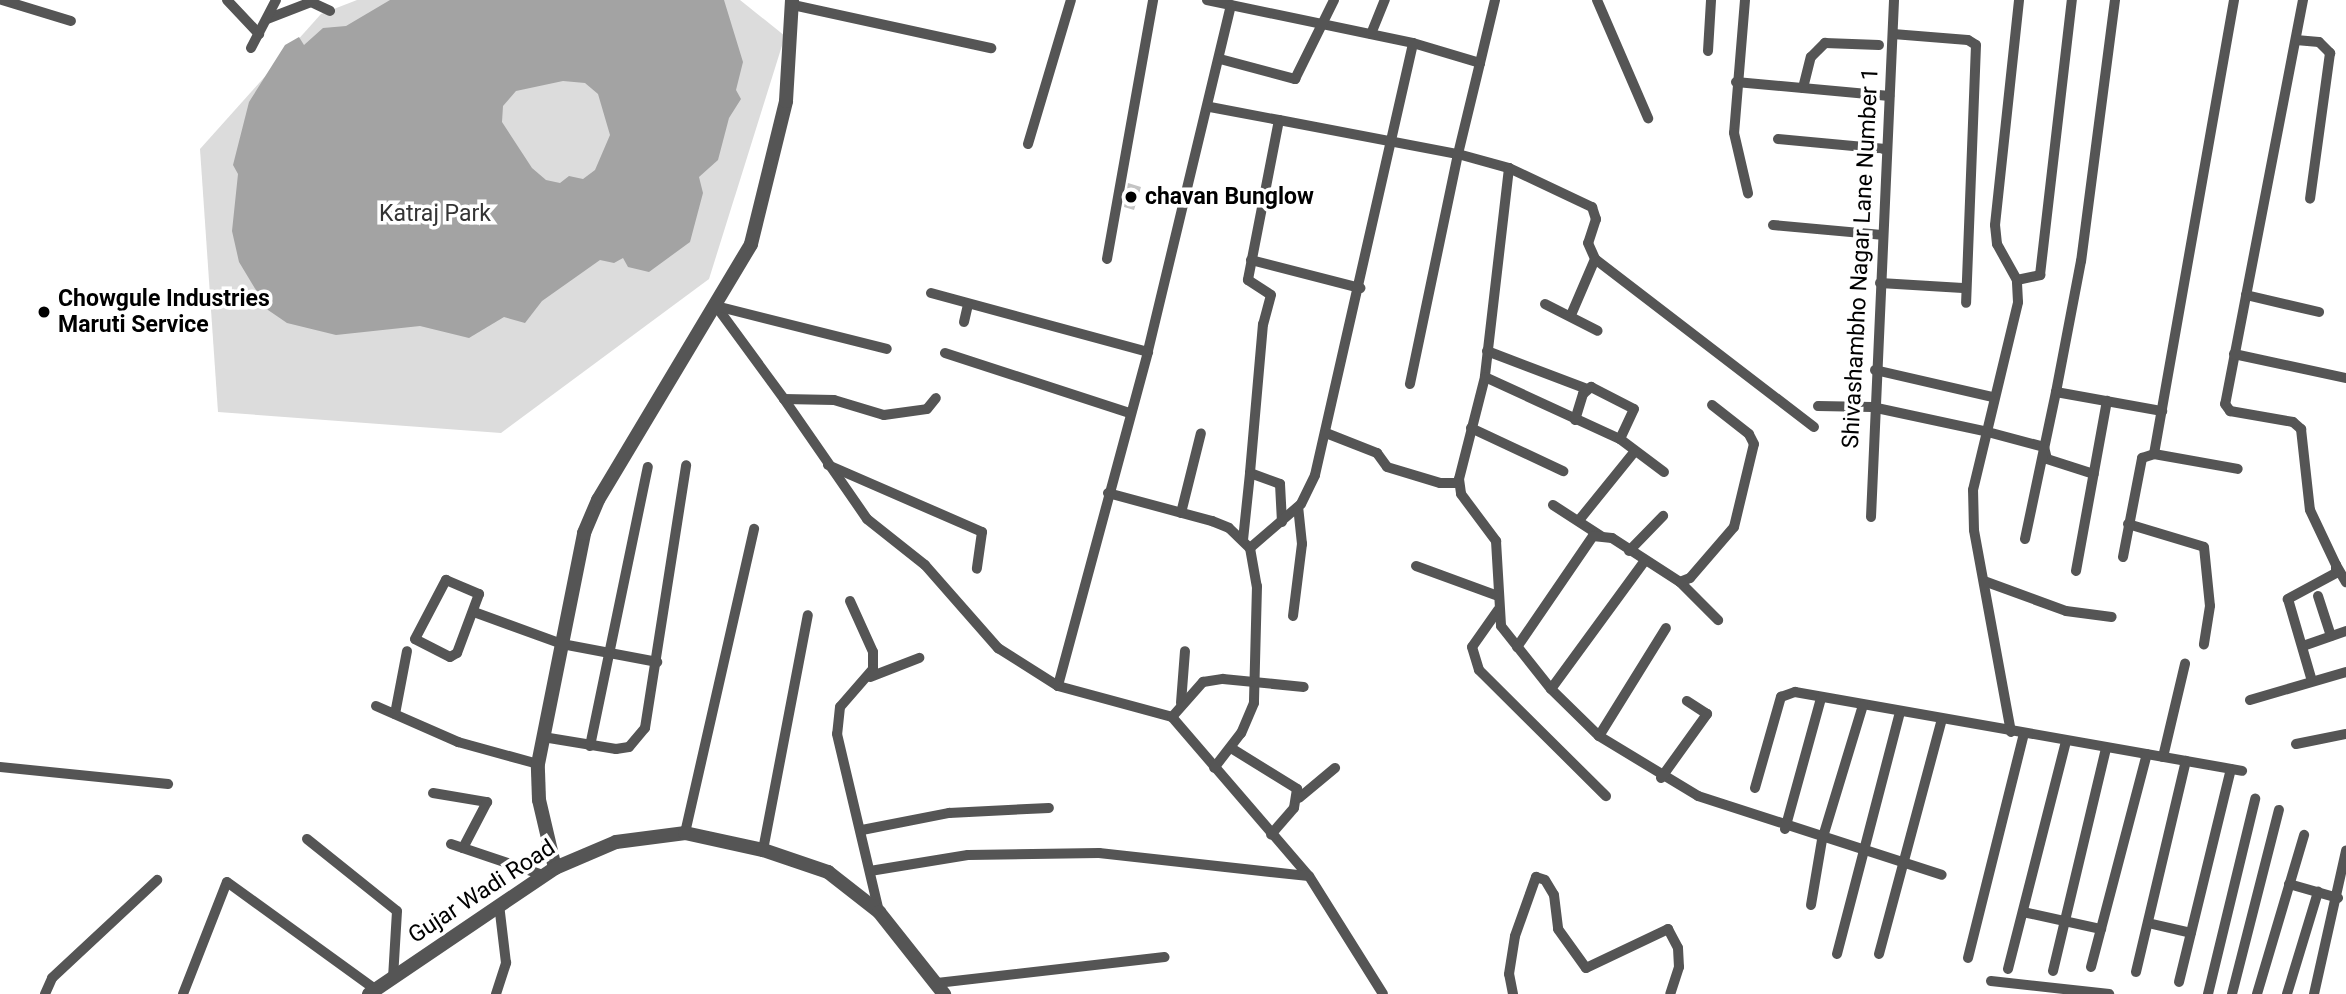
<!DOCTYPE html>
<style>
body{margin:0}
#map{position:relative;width:2346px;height:994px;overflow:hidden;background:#fff;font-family:Roboto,sans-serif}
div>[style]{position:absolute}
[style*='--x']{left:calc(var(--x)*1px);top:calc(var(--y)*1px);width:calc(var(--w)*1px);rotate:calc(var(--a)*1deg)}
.green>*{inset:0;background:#dcdcdc}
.water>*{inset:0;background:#a3a3a3}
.building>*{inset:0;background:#c4c4c4}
.minor>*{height:10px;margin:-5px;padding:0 5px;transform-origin:5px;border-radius:5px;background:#555}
.tertiary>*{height:14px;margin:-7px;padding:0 7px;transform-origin:7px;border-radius:7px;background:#555}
.dots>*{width:19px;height:19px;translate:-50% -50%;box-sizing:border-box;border:4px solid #fff;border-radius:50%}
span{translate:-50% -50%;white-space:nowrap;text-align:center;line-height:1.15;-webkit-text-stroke:7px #fff;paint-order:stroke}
.poi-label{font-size:23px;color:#000;font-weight:700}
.left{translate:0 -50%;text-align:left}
.park-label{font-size:23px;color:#333}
.street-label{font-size:23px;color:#000}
</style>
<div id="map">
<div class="green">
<div style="clip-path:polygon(357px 0,740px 0,785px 36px,709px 279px,501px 433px,218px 412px,200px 149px,321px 14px)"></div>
</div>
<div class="water">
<div style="clip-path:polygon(evenodd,390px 0,724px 0,743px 62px,736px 90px,741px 99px,729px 118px,718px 160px,699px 177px,703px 193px,690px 242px,649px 272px,628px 267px,623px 258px,614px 263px,600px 260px,542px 301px,525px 323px,504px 317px,469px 338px,420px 326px,336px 335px,287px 323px,268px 310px,239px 262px,232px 231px,238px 174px,233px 165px,249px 102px,285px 45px,299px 37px,304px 45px,323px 28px,346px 26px,390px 0,563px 81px,585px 83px,598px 94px,610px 135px,595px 170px,583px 179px,569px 176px,560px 183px,546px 180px,532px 168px,502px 122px,503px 106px,516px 91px,563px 81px)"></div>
</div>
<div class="building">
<div style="clip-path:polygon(1128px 183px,1141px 187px,1134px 210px,1124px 207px)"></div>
</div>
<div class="minor">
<div style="--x:2;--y:0;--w:72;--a:16.9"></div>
<div style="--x:227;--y:0;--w:47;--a:46.7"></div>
<div style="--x:1207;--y:0;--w:210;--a:11.8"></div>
<div style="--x:1413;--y:43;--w:70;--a:16.6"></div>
<div style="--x:1480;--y:63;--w:94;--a:103.6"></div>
<div style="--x:1458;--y:154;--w:53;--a:15.4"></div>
<div style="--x:1509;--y:168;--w:210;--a:96.6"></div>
<div style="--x:1485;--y:377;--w:105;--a:104.3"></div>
<div style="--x:1459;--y:479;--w:15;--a:82"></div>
<div style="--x:1461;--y:494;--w:59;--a:53.3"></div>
<div style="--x:1496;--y:541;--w:85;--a:86.6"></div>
<div style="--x:1501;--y:626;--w:80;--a:51.6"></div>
<div style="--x:1551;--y:689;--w:67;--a:44.4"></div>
<div style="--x:1599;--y:736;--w:127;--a:-58.2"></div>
<div style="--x:1597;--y:0;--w:129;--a:66.6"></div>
<div style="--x:1745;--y:0;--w:133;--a:94.7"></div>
<div style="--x:1734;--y:133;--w:62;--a:76.9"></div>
<div style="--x:2115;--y:0;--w:263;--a:97.4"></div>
<div style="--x:2081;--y:261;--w:133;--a:100.8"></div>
<div style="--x:2056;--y:392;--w:108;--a:10.2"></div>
<div style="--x:2303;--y:0;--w:411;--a:100.9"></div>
<div style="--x:2225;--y:404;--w:9;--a:54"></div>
<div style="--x:2230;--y:411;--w:64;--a:9.9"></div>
<div style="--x:2293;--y:422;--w:11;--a:41"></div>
<div style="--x:2301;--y:429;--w:81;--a:83.7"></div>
<div style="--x:2310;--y:510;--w:61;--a:64.7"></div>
<div style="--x:2336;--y:565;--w:8;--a:90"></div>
<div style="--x:2336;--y:573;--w:55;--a:151.6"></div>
<div style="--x:2288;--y:599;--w:85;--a:73.7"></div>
<div style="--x:793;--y:5;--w:203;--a:12.3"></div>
<div style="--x:1231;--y:5;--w:357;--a:103.5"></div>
<div style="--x:1148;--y:352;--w:346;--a:105.1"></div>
<div style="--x:1058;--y:686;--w:118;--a:15.2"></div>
<div style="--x:1172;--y:717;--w:210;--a:49.3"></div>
<div style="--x:1309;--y:876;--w:139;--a:57.9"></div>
<div style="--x:267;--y:19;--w:47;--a:-21.1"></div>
<div style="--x:311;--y:2;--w:21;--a:25"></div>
<div style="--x:1371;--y:34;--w:37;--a:-68"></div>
<div style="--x:1893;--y:34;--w:75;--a:4.6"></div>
<div style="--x:1968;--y:40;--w:9;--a:32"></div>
<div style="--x:1976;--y:45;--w:258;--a:92.2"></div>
<div style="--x:2296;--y:40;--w:23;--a:5"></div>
<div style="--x:2319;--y:42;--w:16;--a:45"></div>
<div style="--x:2330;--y:53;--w:147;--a:97.8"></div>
<div style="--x:251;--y:48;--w:54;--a:-62.5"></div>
<div style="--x:1708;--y:51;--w:51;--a:-86.6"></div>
<div style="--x:1220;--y:59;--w:78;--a:14.9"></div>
<div style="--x:1295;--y:79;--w:88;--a:-63.7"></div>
<div style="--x:1480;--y:63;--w:65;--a:-76.6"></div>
<div style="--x:1736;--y:82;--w:154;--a:5.2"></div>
<div style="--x:1803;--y:88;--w:32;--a:-76"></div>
<div style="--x:1811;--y:57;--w:20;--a:-45"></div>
<div style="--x:1825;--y:43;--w:54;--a:2.1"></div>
<div style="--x:1210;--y:107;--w:70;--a:10.7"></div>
<div style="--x:1279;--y:120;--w:163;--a:101"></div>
<div style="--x:1248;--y:280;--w:27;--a:33"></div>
<div style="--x:1271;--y:295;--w:30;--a:105"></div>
<div style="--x:1263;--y:324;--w:150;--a:95"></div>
<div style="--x:1250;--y:473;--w:32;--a:20"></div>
<div style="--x:1280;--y:484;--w:38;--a:87"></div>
<div style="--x:1279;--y:120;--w:182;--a:10.8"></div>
<div style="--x:1458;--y:154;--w:235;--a:101.8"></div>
<div style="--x:1778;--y:139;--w:108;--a:5.3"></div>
<div style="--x:1028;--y:144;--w:150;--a:-73.4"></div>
<div style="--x:1509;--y:168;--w:92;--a:25.2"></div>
<div style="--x:1592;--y:207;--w:13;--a:72"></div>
<div style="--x:1596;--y:219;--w:25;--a:108"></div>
<div style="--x:1588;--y:243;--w:17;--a:66"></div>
<div style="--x:1595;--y:259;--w:276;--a:37.5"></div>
<div style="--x:1773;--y:225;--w:109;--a:5.2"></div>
<div style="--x:1107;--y:259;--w:263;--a:-79.9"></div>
<div style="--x:1251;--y:260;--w:113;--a:14.4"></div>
<div style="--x:2017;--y:280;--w:24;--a:-12"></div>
<div style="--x:2040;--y:275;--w:277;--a:-83.4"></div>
<div style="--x:1880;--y:283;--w:83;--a:3.4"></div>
<div style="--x:931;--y:293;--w:225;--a:15.2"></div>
<div style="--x:2246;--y:295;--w:75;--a:13.1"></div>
<div style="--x:1545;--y:304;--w:59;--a:27"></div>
<div style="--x:716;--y:306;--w:115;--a:53.8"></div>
<div style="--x:784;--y:399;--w:50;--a:1.1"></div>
<div style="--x:834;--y:400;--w:52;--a:16.7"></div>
<div style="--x:884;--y:415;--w:43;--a:-7.9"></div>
<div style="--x:927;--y:409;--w:14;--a:-51"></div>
<div style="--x:716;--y:306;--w:176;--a:14.1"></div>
<div style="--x:1571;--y:315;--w:61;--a:-66.8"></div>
<div style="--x:964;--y:322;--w:18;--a:-77"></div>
<div style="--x:1487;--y:351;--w:107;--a:20.8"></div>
<div style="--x:945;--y:353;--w:194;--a:18"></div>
<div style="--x:2234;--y:354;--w:115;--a:12.1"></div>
<div style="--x:1875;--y:370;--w:120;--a:13"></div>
<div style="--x:1485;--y:377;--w:149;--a:24.7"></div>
<div style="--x:1620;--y:439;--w:55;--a:36.9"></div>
<div style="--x:784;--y:399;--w:146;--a:55.3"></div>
<div style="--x:867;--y:519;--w:74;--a:38.4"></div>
<div style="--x:925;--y:565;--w:111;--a:48.7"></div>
<div style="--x:998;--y:648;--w:71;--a:32.3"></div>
<div style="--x:1818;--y:406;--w:54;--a:1.1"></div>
<div style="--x:1872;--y:407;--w:115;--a:12.1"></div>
<div style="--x:1984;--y:431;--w:62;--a:14.9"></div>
<div style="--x:2044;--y:447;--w:12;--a:76"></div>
<div style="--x:2047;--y:459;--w:49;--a:17.7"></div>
<div style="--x:1575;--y:420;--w:27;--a:-73"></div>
<div style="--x:1583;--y:394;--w:11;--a:-41"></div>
<div style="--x:1591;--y:387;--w:48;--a:27.1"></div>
<div style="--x:1634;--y:409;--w:33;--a:115"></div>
<div style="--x:1471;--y:428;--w:102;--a:25.1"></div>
<div style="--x:1326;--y:433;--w:55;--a:21.4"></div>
<div style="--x:1377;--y:453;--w:17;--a:54"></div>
<div style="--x:1387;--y:467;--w:55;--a:16.8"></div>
<div style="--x:1440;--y:483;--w:19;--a:0"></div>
<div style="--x:2154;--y:454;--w:461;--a:-80"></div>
<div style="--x:828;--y:465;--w:168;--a:23.5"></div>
<div style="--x:982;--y:532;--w:37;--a:98"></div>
<div style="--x:1108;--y:493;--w:108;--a:15.1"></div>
<div style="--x:1212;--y:521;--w:18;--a:22"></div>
<div style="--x:1229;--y:528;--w:29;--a:44"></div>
<div style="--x:1250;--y:548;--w:39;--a:80"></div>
<div style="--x:1257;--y:586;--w:117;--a:91.5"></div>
<div style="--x:1254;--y:703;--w:33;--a:113"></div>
<div style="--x:1241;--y:733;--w:44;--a:127.6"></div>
<div style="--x:1553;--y:505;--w:57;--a:32.9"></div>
<div style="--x:1181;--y:513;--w:82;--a:-76"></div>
<div style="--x:1871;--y:517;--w:518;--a:-87.45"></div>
<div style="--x:1580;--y:519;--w:87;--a:-51"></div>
<div style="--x:2128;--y:524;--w:79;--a:16.8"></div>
<div style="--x:2204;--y:547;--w:59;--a:84.2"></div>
<div style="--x:2210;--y:606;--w:39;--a:99"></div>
<div style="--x:2025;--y:539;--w:150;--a:-78.1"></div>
<div style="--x:1243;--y:540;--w:67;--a:-84"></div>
<div style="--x:1250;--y:548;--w:67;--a:-40.8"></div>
<div style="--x:1301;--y:504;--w:32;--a:-64"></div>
<div style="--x:1315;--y:475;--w:443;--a:-77.2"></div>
<div style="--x:1629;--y:551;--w:49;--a:-45.8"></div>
<div style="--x:2123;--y:557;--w:101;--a:-79.1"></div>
<div style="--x:2142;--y:458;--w:13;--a:-18"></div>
<div style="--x:2154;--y:454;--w:85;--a:10.1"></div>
<div style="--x:2336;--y:565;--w:20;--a:60"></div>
<div style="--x:1416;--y:566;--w:87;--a:20.1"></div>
<div style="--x:2076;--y:571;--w:173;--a:-79.7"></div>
<div style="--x:446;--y:580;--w:36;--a:23"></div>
<div style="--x:479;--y:594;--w:63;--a:110.4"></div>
<div style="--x:457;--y:653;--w:8;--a:150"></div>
<div style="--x:450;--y:657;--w:39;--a:-153"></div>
<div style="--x:415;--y:639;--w:67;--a:-62.3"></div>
<div style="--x:1984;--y:581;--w:87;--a:20.1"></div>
<div style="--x:2066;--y:611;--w:46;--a:7.4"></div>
<div style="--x:1680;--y:582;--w:54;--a:45"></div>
<div style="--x:2318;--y:596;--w:42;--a:72"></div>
<div style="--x:850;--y:601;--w:56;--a:65.7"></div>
<div style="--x:873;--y:652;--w:17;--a:90"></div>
<div style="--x:873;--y:669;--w:50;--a:131"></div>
<div style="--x:840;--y:707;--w:27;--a:96"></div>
<div style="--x:837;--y:734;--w:183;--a:76.7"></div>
<div style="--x:1498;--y:610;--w:45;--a:125.1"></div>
<div style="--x:1472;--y:647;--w:24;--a:73"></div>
<div style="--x:1479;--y:670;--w:179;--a:44.8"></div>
<div style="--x:474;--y:612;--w:94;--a:20"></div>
<div style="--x:562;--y:644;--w:97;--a:10.7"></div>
<div style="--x:1293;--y:616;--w:73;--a:-82.9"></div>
<div style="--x:1302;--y:544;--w:37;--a:-96"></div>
<div style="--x:2303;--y:646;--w:46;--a:-19.2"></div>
<div style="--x:1517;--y:647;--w:135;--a:-55.6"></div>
<div style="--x:1593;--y:536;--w:19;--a:6"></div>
<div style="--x:1612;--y:538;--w:81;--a:32.9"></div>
<div style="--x:1680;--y:582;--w:11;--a:-22"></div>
<div style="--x:1690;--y:578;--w:67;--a:-49.2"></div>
<div style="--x:1734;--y:527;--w:85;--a:-76.5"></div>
<div style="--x:1754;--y:444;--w:11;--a:-117"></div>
<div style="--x:1749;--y:434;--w:47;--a:-141.9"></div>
<div style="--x:870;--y:677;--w:53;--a:-21.2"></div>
<div style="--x:1551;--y:689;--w:157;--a:-53.8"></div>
<div style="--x:2250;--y:700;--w:100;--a:-16.3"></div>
<div style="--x:1181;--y:703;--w:52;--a:-85.6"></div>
<div style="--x:376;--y:706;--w:90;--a:23.7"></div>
<div style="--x:458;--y:742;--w:83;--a:15.4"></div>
<div style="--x:395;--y:714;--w:64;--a:-79.2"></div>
<div style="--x:1172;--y:717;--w:47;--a:-48.5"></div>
<div style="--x:1203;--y:682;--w:20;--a:-9"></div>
<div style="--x:1223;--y:679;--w:81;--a:5.6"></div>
<div style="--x:2011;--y:732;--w:205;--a:-100.4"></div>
<div style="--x:1974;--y:530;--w:40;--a:-91.4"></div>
<div style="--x:1973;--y:490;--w:193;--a:-76.5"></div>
<div style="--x:2018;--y:302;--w:22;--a:-93"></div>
<div style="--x:2017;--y:280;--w:41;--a:-119.1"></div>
<div style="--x:1997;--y:244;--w:19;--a:-96"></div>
<div style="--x:1995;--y:225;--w:226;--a:-83.9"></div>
<div style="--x:1599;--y:736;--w:116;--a:31.2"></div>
<div style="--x:1698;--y:796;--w:256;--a:17.9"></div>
<div style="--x:543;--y:737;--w:74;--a:9.3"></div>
<div style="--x:616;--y:749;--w:13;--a:-9"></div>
<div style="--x:629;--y:747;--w:25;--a:-50"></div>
<div style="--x:645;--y:728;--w:266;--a:-81.1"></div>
<div style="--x:2296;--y:744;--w:51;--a:-11.3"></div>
<div style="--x:590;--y:746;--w:285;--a:-78.3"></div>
<div style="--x:1231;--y:748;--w:78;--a:31.8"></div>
<div style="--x:1297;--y:789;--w:19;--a:99"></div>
<div style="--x:1294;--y:808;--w:35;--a:131"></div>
<div style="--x:2163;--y:757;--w:96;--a:-76.7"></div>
<div style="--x:0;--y:767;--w:169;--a:5.8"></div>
<div style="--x:1661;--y:778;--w:79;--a:-54.3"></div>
<div style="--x:1707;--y:714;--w:24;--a:-147"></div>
<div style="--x:1755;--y:788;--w:95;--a:-74.1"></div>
<div style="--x:1781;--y:697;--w:15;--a:-20"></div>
<div style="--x:1795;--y:692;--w:454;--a:10"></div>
<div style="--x:433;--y:793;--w:55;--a:9.5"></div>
<div style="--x:487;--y:802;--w:52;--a:117.6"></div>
<div style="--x:1299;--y:798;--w:47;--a:-39.8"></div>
<div style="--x:1785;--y:829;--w:136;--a:-74.6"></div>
<div style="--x:862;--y:830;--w:89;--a:-11.1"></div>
<div style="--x:949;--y:813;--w:100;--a:-2.9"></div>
<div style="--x:685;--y:833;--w:312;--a:-77.2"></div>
<div style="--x:307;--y:839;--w:115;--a:38.7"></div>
<div style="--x:397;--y:911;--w:67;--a:93.4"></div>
<div style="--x:451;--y:844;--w:97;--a:18.6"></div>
<div style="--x:763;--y:850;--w:239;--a:-79.2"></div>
<div style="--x:870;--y:871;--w:99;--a:-9.3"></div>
<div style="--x:968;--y:855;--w:131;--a:-0.9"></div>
<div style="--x:1099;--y:853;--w:211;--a:6.3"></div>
<div style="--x:2289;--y:884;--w:51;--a:15.9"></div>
<div style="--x:1811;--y:905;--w:66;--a:-80.4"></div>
<div style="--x:1822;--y:840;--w:141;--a:-73.1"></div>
<div style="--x:2023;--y:912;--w:80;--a:12.3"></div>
<div style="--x:2148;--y:923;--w:44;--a:13.1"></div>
<div style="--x:1837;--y:954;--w:250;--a:-75.4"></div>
<div style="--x:1879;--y:954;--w:243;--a:-75"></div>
<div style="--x:1968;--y:958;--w:231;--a:-76"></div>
<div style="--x:2091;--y:967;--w:220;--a:-75.3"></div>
<div style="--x:2008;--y:969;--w:235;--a:-75.7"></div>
<div style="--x:2053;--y:971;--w:229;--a:-76.6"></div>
<div style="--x:2136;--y:972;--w:217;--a:-76.7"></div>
<div style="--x:1991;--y:981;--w:119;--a:6.3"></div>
<div style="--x:2179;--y:982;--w:219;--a:-76.3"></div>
<div style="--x:937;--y:983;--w:229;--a:-6.5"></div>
<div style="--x:45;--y:994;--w:17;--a:-66"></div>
<div style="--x:52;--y:978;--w:144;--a:-43"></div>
<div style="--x:183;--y:994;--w:120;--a:-68.6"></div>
<div style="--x:227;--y:882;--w:184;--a:35.9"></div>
<div style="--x:496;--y:994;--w:33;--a:-72"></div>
<div style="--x:506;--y:963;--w:59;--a:-96.8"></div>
<div style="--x:1513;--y:994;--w:20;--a:-101"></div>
<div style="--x:1509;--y:974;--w:38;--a:-81"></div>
<div style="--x:1515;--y:936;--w:63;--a:-70.4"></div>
<div style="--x:1536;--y:877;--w:9;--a:18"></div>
<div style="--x:1545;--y:880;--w:17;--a:59"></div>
<div style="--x:1554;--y:895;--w:34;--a:83"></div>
<div style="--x:1558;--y:929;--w:48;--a:54.3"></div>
<div style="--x:1586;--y:968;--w:91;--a:-25.4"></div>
<div style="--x:1668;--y:929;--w:21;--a:62"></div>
<div style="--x:1678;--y:948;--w:19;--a:87"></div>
<div style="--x:1679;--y:967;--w:28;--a:108"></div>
<div style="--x:2208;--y:994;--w:201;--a:-76.4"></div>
<div style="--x:2232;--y:994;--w:190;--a:-75.7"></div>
<div style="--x:2257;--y:994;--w:166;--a:-73.5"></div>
<div style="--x:2287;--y:994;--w:107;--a:-73.1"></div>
<div style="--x:2314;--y:994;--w:147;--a:-77.4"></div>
</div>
<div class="tertiary">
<div style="--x:555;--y:868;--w:70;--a:-103.2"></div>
<div style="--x:539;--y:800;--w:36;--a:-92"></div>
<div style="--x:538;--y:764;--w:236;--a:-78.7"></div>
<div style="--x:584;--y:533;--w:36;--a:-67"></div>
<div style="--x:598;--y:500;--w:298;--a:-59.1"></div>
<div style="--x:751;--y:244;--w:147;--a:-76.2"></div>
<div style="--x:786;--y:101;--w:101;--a:-86.6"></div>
<div style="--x:369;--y:994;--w:225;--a:-34.1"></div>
<div style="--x:555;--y:868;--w:66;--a:-23.1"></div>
<div style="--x:616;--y:842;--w:70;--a:-7.4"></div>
<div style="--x:685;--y:833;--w:80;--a:12.3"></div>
<div style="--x:763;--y:850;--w:69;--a:18.7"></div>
<div style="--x:828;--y:872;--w:65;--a:38.1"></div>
<div style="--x:879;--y:912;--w:105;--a:51.6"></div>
</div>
<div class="dots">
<div style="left:1131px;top:197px;background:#000"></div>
<div style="left:44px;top:312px;background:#000"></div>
</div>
<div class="poi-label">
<span class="left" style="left:1145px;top:197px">chavan Bunglow</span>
<span class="left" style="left:58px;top:312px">Chowgule Industries<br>Maruti Service</span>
</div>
<div class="park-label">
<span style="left:435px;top:214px">Katraj Park</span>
</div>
<div class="street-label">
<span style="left:1861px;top:258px;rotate:-87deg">Shivashambho Nagar Lane Number 1</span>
<span style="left:482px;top:892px;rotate:-33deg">Gujar Wadi Road</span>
</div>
</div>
